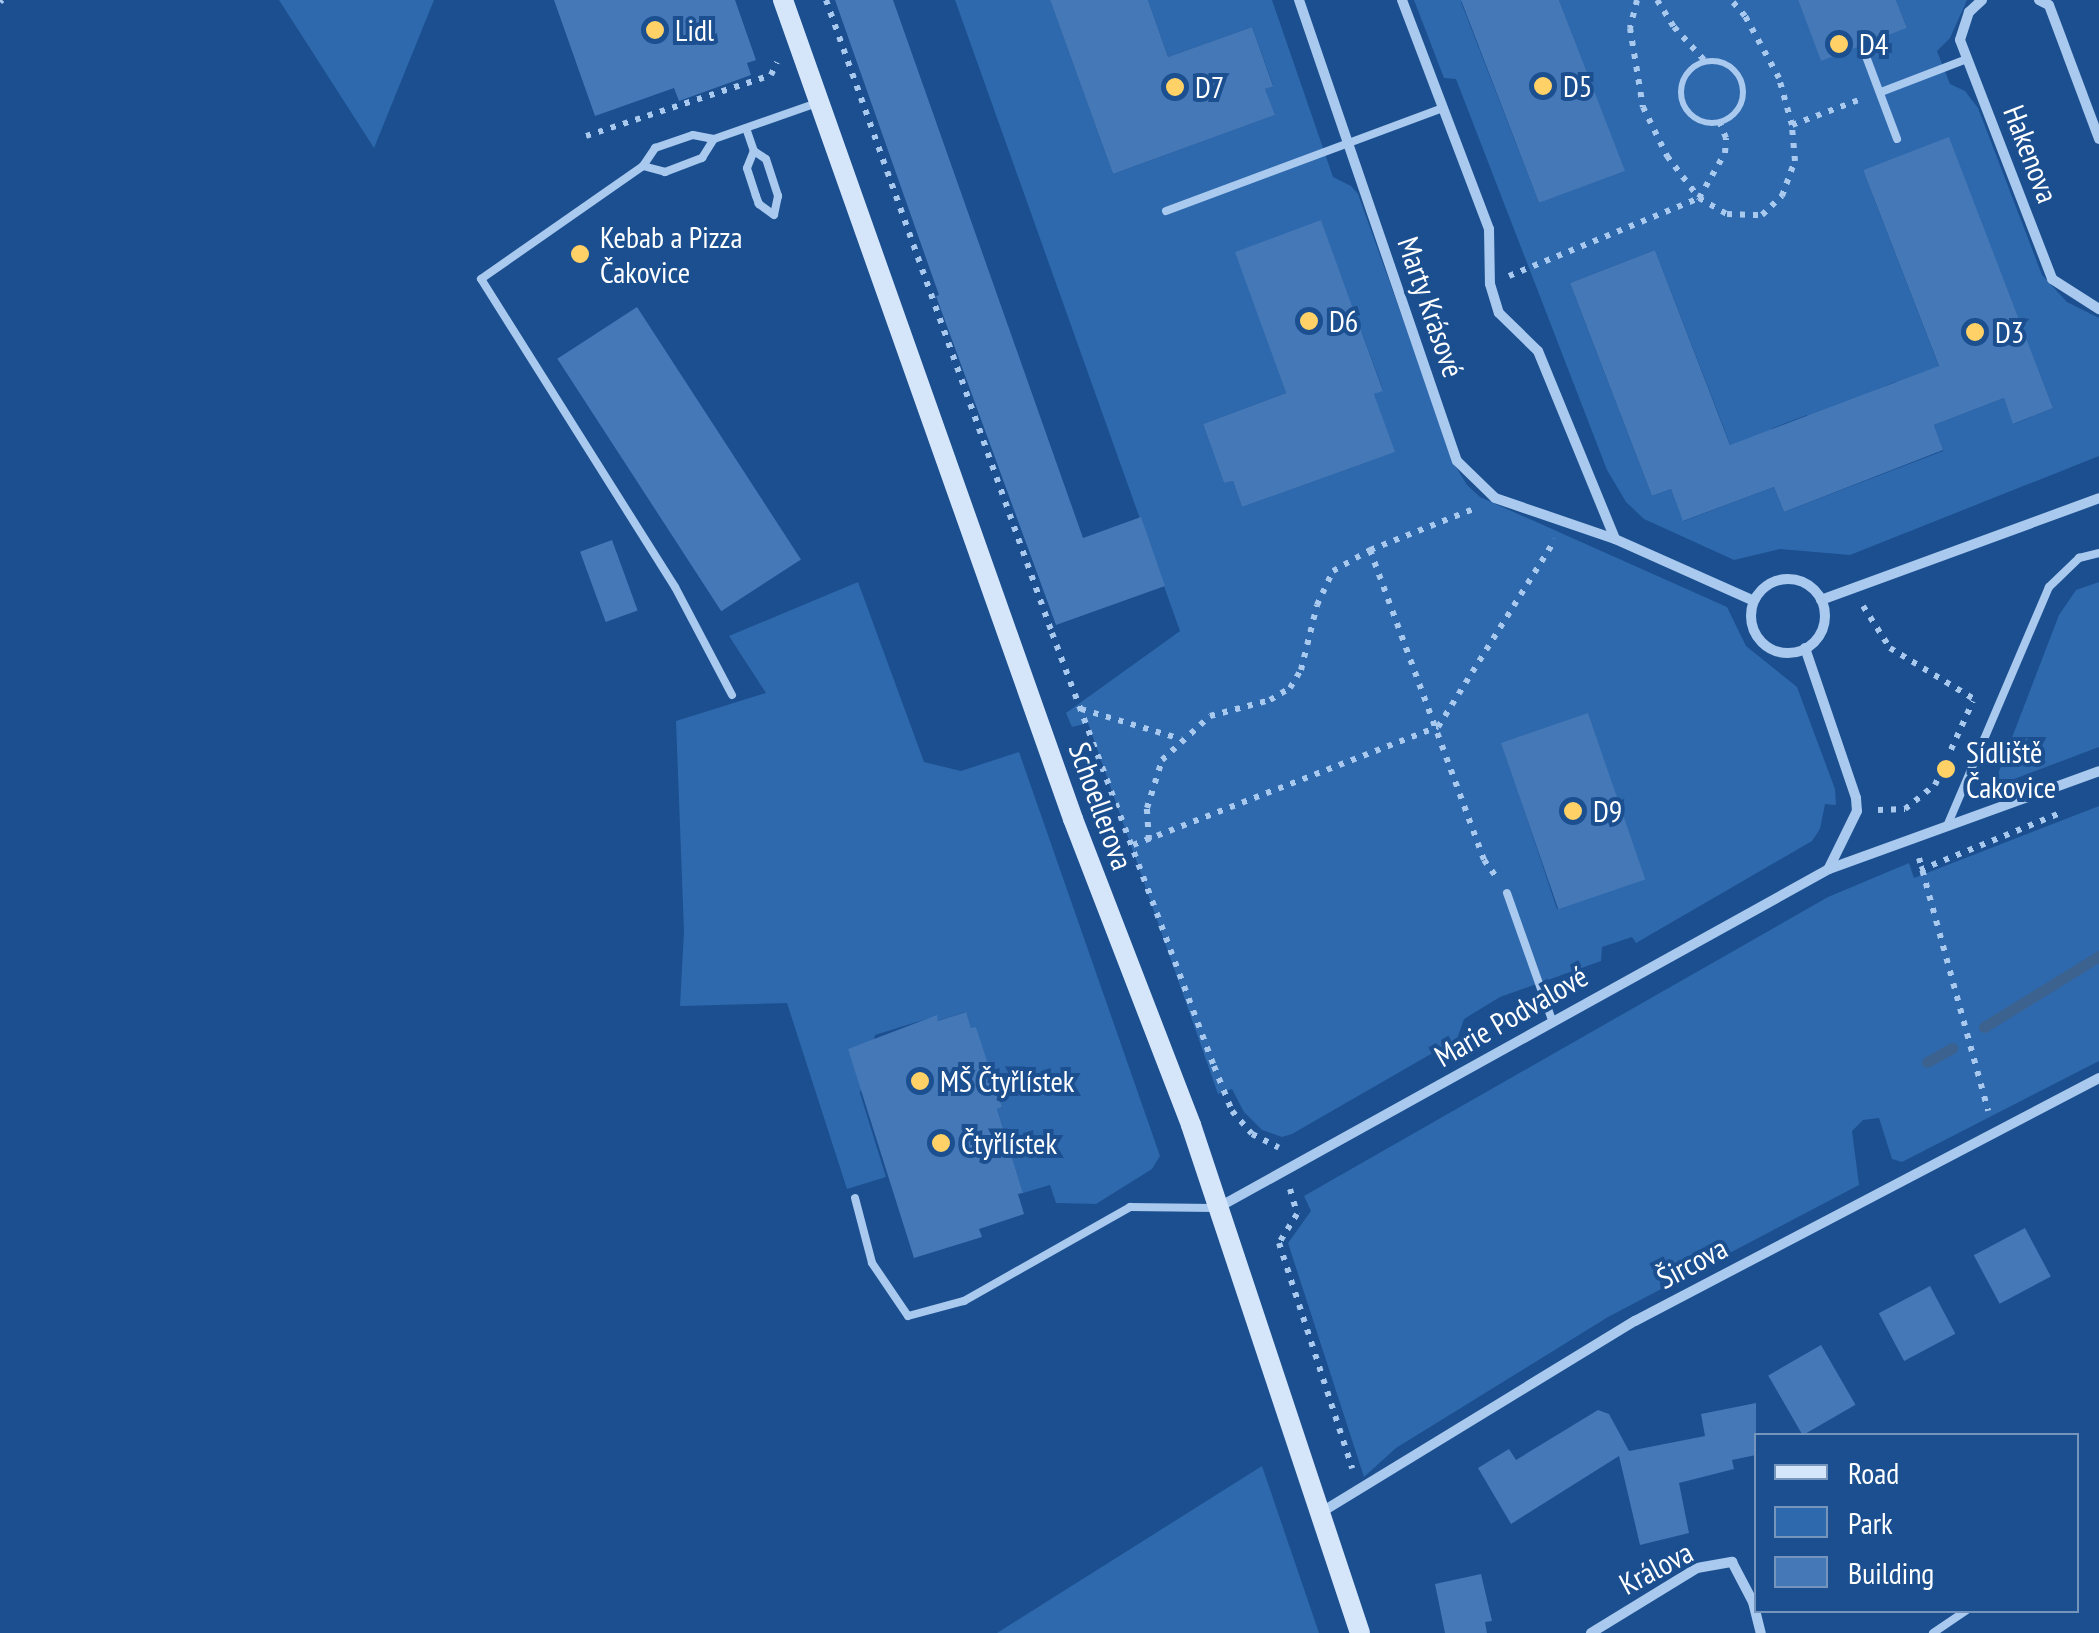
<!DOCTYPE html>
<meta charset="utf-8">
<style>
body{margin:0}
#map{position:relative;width:2099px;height:1633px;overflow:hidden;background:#1b4f8f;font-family:"PT Sans Narrow",sans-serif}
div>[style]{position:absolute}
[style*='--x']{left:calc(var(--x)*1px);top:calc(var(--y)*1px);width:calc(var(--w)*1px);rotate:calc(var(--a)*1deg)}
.green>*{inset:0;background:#2e69ad}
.stream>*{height:11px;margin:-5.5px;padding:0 5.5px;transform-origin:5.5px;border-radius:5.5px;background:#3c6290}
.building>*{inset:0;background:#4478b7;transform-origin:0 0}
.path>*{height:6px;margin-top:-3px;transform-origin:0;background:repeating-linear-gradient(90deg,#a9c9ee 0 5px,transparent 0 13px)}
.path>.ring{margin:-3px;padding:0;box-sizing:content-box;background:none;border:6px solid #a9c9ee;border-radius:50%}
.lane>*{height:8px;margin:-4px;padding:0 4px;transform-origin:4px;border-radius:4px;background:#a9c9ee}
.street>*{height:10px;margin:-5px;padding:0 5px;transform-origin:5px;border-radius:5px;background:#a9c9ee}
.street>.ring{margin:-5px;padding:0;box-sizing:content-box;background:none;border:10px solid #a9c9ee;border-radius:50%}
.secondary>*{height:20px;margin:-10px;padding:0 10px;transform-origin:10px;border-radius:10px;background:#d6e6fa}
.dots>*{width:28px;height:28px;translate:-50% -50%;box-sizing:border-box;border:5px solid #1b4f8f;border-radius:50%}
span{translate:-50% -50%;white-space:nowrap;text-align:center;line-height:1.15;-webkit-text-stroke:8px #1b4f8f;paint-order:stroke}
.poi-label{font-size:30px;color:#fff}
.left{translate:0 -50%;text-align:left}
.street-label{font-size:30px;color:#fff}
.legend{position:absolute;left:1754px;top:1433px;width:325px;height:180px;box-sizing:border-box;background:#1b4f8f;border:2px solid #7695bc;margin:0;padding:12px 18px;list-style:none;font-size:30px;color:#fff}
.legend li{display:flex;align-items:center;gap:20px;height:50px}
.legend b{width:50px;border:2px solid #7695bc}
</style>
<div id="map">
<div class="green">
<div style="clip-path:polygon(279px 0,434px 0,374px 148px)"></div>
<div style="clip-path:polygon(evenodd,955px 0,1050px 0,1113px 174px,1274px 115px,1265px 89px,1273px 85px,1252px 27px,1168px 57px,1148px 0,1272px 0,1333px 177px,1351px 186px,1358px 194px,1456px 467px,1467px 485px,1480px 497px,1727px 607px,1746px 646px,1797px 687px,1835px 789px,1836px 805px,1825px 804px,1820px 829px,1812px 841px,1636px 943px,1632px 937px,1602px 947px,1601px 961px,1500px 997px,1464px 1019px,1457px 1039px,1292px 1134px,1282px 1137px,1262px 1130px,1244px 1112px,1232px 1089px,1218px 1094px,1088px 723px,1072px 727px,1066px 713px,1180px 631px,955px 0,1321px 221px,1383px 390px,1374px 394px,1394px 452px,1242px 507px,1233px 481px,1224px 483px,1203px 424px,1286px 393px,1236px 252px,1321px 221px,955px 0,1588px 714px,1644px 879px,1557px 909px,1502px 743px,1588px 714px)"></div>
<div style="clip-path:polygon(evenodd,1414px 0,1465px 0,1461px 2px,1539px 203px,1624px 171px,1559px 0,1798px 0,1821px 60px,1907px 28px,1896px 0,1967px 0,1950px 38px,1937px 51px,1950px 84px,1965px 91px,1978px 108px,2042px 275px,2067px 302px,2099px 318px,2099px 456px,1850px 555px,1780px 549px,1734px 560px,1644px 519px,1626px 502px,1607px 470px,1456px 79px,1444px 78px,1414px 0,1949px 138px,2053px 408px,2014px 424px,2004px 398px,1934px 425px,1943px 451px,1784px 512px,1774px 487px,1684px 521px,1671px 489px,1652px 496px,1570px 283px,1655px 250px,1737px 462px,1773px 428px,1807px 415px,1809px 419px,1895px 382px,1901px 397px,1945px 382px,1863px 170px,1949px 138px)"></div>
<div style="clip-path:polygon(858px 582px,924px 762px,961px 771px,1019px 752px,1160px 1156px,1152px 1169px,1096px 1204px,1056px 1203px,1050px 1185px,1023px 1193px,997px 1109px,1002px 1107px,993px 1081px,976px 1028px,971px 1028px,965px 1012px,938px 1021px,936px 1016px,875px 1035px,860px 1093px,886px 1177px,847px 1189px,787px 1003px,680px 1006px,684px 931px,676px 721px,766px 693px,729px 636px)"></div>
<div style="clip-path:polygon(2099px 582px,2099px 747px,1993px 787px,2059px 615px,2076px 590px)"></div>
<div style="clip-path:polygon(2099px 806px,2099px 1061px,1902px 1162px,1892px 1159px,1879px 1118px,1863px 1120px,1852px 1131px,1859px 1185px,1608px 1317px,1396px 1448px,1364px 1477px,1288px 1243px,1311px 1211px,1304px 1196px,1828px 897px,1909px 863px,1914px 878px)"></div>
<div style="clip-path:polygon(1262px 1466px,1319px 1633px,997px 1633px)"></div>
</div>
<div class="stream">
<div style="--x:1984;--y:1027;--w:135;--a:-31.7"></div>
<div style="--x:1927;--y:1062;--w:29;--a:-29"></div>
</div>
<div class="building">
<div style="clip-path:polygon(554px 0,735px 0,756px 60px,747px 63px,751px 75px,679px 101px,674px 88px,595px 116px)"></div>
<div style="clip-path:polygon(835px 0,893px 0,1083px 538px,1141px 517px,1165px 586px,1056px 625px,936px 296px,939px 295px)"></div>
<div style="clip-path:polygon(1050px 0,1148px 0,1168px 57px,1252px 27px,1273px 86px,1265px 89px,1275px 115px,1113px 174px)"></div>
<div style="clip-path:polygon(1461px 0,1559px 0,1625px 171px,1539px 203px)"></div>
<div style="clip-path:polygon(1798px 0,1896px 0,1907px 28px,1821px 61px)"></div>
<div style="clip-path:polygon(1949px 137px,2053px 408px,2013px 424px,2004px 398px,1934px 425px,1943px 450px,1784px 512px,1774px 487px,1683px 521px,1671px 489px,1652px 496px,1570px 283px,1655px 250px,1730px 445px,1939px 366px,1863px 170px)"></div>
<div style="clip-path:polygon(1321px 220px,1383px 391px,1374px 394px,1395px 452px,1242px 507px,1233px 481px,1224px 483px,1203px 424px,1286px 393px,1235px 252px)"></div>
<div style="left:637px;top:307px;width:301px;height:95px;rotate:57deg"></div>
<div style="left:612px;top:540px;width:75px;height:34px;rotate:70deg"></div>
<div style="left:1588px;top:713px;width:176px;height:92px;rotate:71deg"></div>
<div style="clip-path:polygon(966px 1012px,971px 1028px,976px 1027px,1002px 1107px,997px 1109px,1023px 1193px,1018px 1194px,1024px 1214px,979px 1229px,982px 1237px,914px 1258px,848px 1049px,937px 1015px,938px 1021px)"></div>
<div style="left:2025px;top:1228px;width:55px;height:58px;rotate:62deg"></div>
<div style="left:1930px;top:1286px;width:54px;height:58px;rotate:62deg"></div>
<div style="left:1821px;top:1345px;width:69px;height:61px;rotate:60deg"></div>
<div style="clip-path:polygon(1756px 1403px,1756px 1455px,1732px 1460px,1734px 1469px,1679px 1483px,1689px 1533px,1640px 1545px,1619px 1456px,1511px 1524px,1478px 1468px,1509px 1449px,1516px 1460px,1598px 1410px,1609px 1414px,1629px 1451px,1705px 1436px,1701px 1414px)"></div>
<div style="clip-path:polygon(1481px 1574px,1492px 1621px,1485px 1622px,1487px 1633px,1445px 1633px,1435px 1584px)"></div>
</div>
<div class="path">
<div style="--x:826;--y:0;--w:672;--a:70.35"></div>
<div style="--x:1052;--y:633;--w:462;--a:69.5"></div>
<div style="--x:1214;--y:1066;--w:48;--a:68.2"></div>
<div style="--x:1232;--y:1111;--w:30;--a:49"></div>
<div style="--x:1252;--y:1134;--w:30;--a:27"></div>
<div style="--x:1637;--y:0;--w:29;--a:104"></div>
<div style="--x:1630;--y:28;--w:80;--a:80.7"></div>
<div style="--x:1643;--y:107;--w:55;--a:63.9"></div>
<div style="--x:1667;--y:156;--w:53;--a:52.7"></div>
<div style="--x:1699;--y:198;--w:32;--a:30"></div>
<div style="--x:1727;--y:214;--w:35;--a:2"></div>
<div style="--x:1762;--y:215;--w:28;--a:-44"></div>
<div style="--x:1782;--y:196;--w:37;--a:-70"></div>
<div style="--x:1795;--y:161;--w:36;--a:-95"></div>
<div style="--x:1792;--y:125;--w:49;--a:-105.5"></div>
<div style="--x:1779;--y:78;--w:71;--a:-118.7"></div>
<div style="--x:1745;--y:16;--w:21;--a:-131"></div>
<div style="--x:1657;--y:0;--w:32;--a:58"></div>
<div style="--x:1674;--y:27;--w:46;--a:47.6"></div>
<div style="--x:0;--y:2;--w:3;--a:-45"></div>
<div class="ring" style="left:1681px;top:61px;width:56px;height:56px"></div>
<div style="--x:1792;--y:125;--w:74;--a:-20.6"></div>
<div style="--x:586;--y:136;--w:195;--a:-18.2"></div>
<div style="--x:771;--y:75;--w:14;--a:-65"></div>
<div style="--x:1509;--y:276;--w:205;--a:-22.3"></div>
<div style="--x:1699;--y:198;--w:52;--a:-60"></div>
<div style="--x:1725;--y:153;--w:15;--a:-86"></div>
<div style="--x:1726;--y:138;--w:16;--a:-112"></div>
<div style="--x:1370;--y:550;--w:330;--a:69.8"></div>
<div style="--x:1484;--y:860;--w:24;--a:54"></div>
<div style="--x:1863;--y:606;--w:50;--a:57.3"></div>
<div style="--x:1890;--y:648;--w:98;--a:31.3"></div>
<div style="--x:1081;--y:709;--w:104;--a:16.7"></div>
<div style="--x:1878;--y:810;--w:27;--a:-2"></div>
<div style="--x:1905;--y:809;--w:38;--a:-39"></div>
<div style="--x:1935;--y:785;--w:92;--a:-65.7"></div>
<div style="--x:1149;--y:840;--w:32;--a:-94"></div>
<div style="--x:1147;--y:808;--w:50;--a:-72.6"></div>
<div style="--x:1162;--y:760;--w:65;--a:-42.5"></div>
<div style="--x:1210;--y:716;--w:62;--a:-14.9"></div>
<div style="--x:1270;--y:700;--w:23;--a:-31"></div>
<div style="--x:1290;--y:688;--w:21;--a:-59"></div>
<div style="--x:1301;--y:670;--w:67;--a:-76.2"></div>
<div style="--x:1317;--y:605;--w:38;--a:-65"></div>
<div style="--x:1333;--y:571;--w:43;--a:-29.6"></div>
<div style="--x:1370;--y:550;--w:114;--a:-21.6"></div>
<div style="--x:1133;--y:845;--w:327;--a:-21.2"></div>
<div style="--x:1438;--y:727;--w:221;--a:-58"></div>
<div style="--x:1919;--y:858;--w:262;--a:74.7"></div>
<div style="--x:1920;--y:870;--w:154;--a:-22.1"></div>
<div style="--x:1290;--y:1189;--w:26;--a:74"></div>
<div style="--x:1297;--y:1214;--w:34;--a:122"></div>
<div style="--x:1279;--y:1243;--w:237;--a:72"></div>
</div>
<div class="lane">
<div style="--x:1864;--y:51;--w:94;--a:69.4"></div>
<div style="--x:1881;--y:92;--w:92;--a:-21"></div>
<div style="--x:746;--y:128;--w:24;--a:71"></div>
<div style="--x:754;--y:151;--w:14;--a:34"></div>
<div style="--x:766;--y:159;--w:39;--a:72"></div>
<div style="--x:778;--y:196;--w:19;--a:102"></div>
<div style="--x:774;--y:215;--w:19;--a:-144"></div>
<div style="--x:759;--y:204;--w:9;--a:-111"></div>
<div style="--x:756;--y:196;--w:29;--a:-108"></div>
<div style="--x:747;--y:168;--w:18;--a:-68"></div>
<div style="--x:643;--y:166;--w:23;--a:15"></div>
<div style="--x:665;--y:172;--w:40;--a:-21"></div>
<div style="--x:702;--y:158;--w:22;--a:-58"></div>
<div style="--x:1166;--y:211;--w:296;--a:-20.4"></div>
<div style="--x:732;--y:695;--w:122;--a:-117.8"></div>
<div style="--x:675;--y:587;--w:364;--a:-122.2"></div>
<div style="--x:481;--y:279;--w:198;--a:-34.9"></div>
<div style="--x:643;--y:166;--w:22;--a:-56"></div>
<div style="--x:655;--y:148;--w:40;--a:-18.9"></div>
<div style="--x:693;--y:135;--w:21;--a:11"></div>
<div style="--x:714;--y:139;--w:109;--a:-19.3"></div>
<div style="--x:1947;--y:826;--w:260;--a:-66.9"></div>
<div style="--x:2049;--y:587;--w:42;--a:-44"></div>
<div style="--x:2079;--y:558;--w:21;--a:-14"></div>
<div style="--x:1507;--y:893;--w:135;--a:70.5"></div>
<div style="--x:855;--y:1198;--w:67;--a:75.3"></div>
<div style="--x:872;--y:1263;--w:64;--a:55.8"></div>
<div style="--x:908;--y:1316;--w:58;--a:-15"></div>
<div style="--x:964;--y:1301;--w:191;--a:-29.5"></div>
<div style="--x:1130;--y:1207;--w:84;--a:0.7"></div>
<div style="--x:1933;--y:1633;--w:41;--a:-34.1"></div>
</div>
<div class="street">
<div style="--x:1299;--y:0;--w:487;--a:71.1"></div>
<div style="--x:1457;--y:461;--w:53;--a:44.2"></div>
<div style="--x:1495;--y:498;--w:127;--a:18.9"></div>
<div style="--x:1615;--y:539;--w:152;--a:24"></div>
<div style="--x:1402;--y:0;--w:245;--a:69.2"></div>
<div style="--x:1489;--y:229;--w:55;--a:89"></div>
<div style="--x:1490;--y:284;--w:30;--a:73"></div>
<div style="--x:1499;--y:313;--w:54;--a:44.3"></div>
<div style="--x:1538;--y:351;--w:203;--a:67.7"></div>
<div style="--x:1982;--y:0;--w:18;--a:137"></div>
<div style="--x:1969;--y:12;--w:29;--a:108"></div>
<div style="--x:1960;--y:40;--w:256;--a:68.9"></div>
<div style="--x:2052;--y:279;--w:56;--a:32.6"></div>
<div style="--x:2039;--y:0;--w:11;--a:27"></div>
<div style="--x:2049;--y:5;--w:143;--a:69.5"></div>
<div class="ring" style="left:1751px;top:579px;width:64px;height:64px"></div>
<div style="--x:1821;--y:600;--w:296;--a:-20.1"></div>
<div style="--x:1805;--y:648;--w:158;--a:71.2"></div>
<div style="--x:1856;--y:798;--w:13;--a:86"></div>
<div style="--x:1857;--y:811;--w:64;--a:116.2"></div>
<div style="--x:1219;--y:1207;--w:697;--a:-28.99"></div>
<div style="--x:1829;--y:869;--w:287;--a:-19.9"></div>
<div style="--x:1320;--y:1513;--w:369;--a:-31.4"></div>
<div style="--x:1635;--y:1321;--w:524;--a:-27.64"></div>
<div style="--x:1591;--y:1633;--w:124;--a:-31.5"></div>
<div style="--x:1697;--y:1568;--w:36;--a:-10"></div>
<div style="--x:1732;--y:1562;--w:45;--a:62.3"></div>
<div style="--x:1753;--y:1602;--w:32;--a:76"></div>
</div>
<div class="secondary">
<div style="--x:783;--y:0;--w:869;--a:70.5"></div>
<div style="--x:1073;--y:819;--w:328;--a:68.9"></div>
<div style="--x:1191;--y:1125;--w:535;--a:71.6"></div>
</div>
<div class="dots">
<div style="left:655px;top:30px;background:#ffd166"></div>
<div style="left:1839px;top:44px;background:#ffd166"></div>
<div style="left:1543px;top:86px;background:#ffd166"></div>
<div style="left:1175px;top:87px;background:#ffd166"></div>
<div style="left:580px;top:254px;background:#ffd166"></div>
<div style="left:1309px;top:321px;background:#ffd166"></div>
<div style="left:1975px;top:332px;background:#ffd166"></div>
<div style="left:1946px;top:769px;background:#ffd166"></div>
<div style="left:1573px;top:811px;background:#ffd166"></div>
<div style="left:920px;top:1081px;background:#ffd166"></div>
<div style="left:941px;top:1143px;background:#ffd166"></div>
</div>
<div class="poi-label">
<span class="left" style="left:675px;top:30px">Lidl</span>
<span class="left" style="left:1859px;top:44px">D4</span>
<span class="left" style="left:1563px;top:86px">D5</span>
<span class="left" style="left:1195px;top:87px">D7</span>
<span class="left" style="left:600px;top:254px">Kebab a Pizza<br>Čakovice</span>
<span class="left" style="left:1329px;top:321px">D6</span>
<span class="left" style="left:1995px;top:332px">D3</span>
<span class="left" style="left:1966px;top:769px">Sídliště<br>Čakovice</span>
<span class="left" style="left:1593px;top:811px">D9</span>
<span class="left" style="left:940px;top:1081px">MŠ Čtyřlístek</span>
<span class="left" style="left:961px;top:1143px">Čtyřlístek</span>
</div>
<div class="street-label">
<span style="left:2031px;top:154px;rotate:69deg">Hakenova</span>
<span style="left:1431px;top:307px;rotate:71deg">Marty Krásové</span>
<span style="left:1101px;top:806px;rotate:70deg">Schoellerova</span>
<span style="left:1511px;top:1016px;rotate:-30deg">Marie Podvalové</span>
<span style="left:1692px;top:1263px;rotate:-28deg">Šircova</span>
<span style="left:1656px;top:1568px;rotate:-28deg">Králova</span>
</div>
<ul class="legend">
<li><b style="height:12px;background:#d6e6fa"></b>Road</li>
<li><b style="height:28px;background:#2e69ad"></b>Park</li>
<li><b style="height:28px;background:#4478b7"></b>Building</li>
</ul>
</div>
